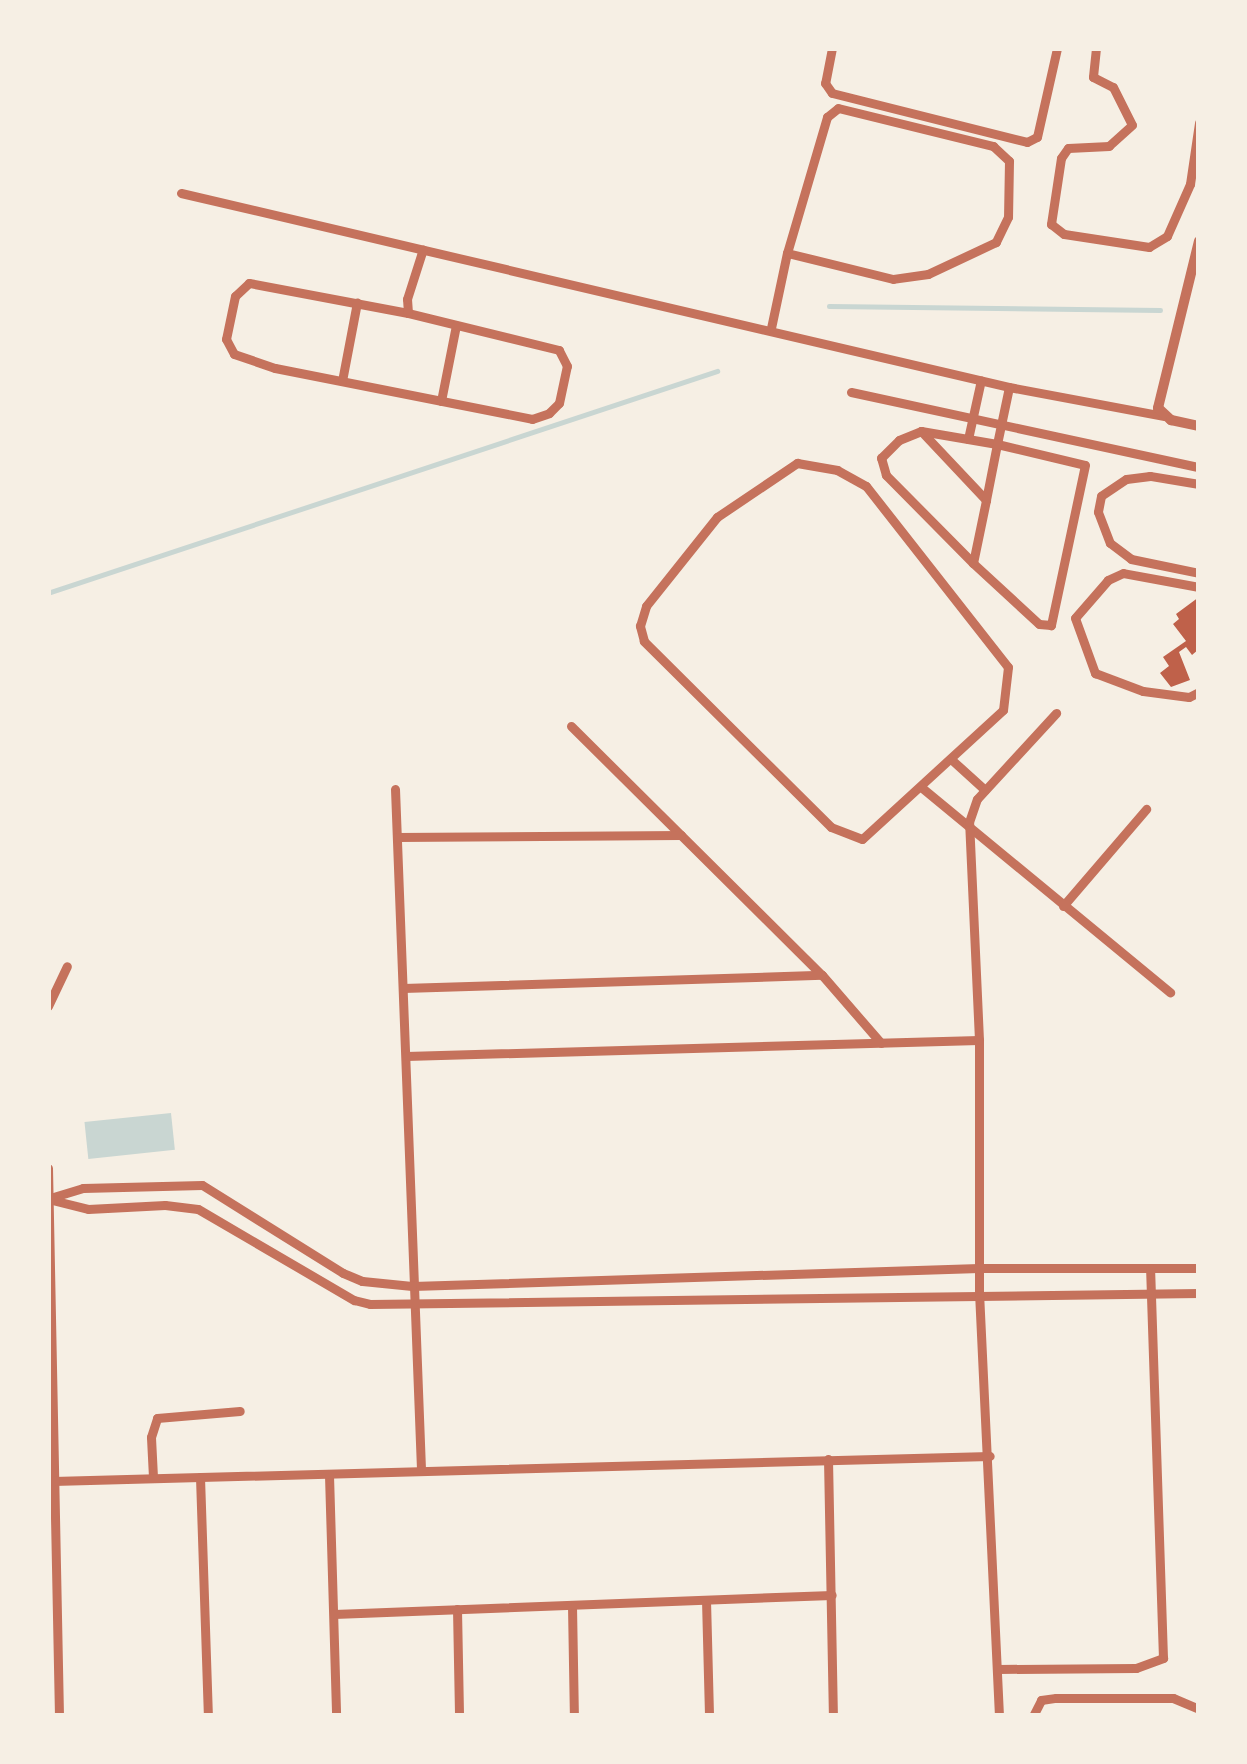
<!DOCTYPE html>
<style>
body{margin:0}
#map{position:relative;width:1247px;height:1764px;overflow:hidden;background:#f6efe4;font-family:"Sofia Sans Condensed",sans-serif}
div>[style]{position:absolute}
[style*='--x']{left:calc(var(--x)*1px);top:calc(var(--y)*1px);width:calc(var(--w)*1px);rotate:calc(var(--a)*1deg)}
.water>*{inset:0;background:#c9d6d2;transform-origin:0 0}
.stream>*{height:4.5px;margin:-2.25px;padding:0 2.25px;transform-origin:2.25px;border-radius:2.25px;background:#c9d6d2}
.building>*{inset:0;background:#bf614a}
.minor>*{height:9px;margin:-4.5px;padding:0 4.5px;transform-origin:4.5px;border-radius:4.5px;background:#c5725c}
.tertiary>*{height:10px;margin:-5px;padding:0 5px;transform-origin:5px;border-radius:5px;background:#c5725c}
span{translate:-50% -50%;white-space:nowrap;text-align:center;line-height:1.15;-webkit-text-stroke:12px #f6efe4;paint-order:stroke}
.frame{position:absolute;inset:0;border:51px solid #f6efe4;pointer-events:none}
</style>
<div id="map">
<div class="water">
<div style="left:171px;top:1113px;width:37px;height:87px;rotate:84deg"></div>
</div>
<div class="stream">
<div style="--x:829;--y:306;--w:331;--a:0.7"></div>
<div style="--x:48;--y:593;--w:705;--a:-18.36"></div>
</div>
<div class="building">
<div style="clip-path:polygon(1199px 597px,1199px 649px,1192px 655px,1186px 647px,1179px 652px,1190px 680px,1171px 687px,1160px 673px,1169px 666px,1163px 657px,1186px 641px,1173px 624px,1179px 619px,1176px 614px)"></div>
</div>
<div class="minor">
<div style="--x:832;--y:48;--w:36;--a:101"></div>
<div style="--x:825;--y:83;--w:12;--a:55"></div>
<div style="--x:832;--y:93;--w:201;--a:14.1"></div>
<div style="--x:1027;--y:142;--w:11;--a:-27"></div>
<div style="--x:1037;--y:137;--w:91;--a:-77.3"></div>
<div style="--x:1096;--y:48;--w:29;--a:96"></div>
<div style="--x:1093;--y:77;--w:22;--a:27"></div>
<div style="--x:1113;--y:87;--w:42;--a:63.4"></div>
<div style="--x:1132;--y:125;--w:31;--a:138"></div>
<div style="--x:1109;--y:146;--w:41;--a:177.2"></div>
<div style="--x:1068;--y:148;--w:12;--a:125"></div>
<div style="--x:1061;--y:158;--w:67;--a:98.6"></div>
<div style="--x:1051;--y:224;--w:16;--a:38"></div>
<div style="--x:1064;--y:234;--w:86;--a:8.7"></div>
<div style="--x:1149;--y:247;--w:21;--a:-31"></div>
<div style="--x:1167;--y:236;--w:57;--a:-66.1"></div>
<div style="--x:1190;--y:184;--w:62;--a:-81.6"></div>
<div style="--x:181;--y:193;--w:850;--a:13.19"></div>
<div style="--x:1009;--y:387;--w:158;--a:10.6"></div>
<div style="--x:408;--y:313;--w:162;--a:-169.3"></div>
<div style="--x:249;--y:283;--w:19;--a:137"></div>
<div style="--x:235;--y:296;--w:44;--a:101.8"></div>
<div style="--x:226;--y:339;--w:17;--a:62"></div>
<div style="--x:234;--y:354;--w:43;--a:18.9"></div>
<div style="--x:275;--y:368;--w:262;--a:11.2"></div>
<div style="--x:532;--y:419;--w:18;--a:-19"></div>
<div style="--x:549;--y:413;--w:14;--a:-45"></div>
<div style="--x:559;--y:403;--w:38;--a:-78"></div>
<div style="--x:567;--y:366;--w:18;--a:-117"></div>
<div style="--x:559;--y:350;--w:155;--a:-166.2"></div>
<div style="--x:408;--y:313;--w:14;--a:-94"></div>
<div style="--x:407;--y:299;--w:52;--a:-72.3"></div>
<div style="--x:771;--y:328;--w:77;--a:-78"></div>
<div style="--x:787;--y:253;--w:142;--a:-73.6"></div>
<div style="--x:827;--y:117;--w:14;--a:-39"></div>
<div style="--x:838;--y:108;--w:160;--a:13.8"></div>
<div style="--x:993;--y:146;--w:22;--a:43"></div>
<div style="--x:1009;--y:161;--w:56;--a:91"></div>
<div style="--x:1008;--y:217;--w:28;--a:116"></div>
<div style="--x:996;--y:242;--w:75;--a:154.8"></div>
<div style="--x:928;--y:274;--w:35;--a:172"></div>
<div style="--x:893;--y:279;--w:109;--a:-166.2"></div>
<div style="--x:342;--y:381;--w:80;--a:-79.2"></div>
<div style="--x:851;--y:392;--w:356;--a:12.2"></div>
<div style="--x:441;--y:401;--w:77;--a:-78.8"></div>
<div style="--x:921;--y:431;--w:95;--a:46.7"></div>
<div style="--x:968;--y:439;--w:60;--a:-77.6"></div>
<div style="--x:797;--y:463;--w:41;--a:9.9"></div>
<div style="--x:837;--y:470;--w:33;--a:29"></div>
<div style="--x:866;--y:486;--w:230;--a:51.9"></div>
<div style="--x:1008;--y:667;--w:43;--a:96.6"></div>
<div style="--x:1003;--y:710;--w:191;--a:137.5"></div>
<div style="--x:862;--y:839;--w:33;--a:-159"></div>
<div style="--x:831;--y:827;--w:264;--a:-135.2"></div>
<div style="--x:644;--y:641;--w:16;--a:-105"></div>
<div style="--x:640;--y:626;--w:21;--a:-73"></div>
<div style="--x:646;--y:606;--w:114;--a:-51.4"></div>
<div style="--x:717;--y:517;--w:97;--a:-34"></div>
<div style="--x:1199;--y:484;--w:50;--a:-170.7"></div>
<div style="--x:1150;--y:476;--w:24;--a:173"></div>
<div style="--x:1126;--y:479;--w:30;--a:146"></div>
<div style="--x:1101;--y:496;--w:16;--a:101"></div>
<div style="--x:1098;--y:512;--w:33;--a:69"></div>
<div style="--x:1110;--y:543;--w:26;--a:37"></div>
<div style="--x:1131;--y:559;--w:69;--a:11.6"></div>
<div style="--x:973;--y:563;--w:124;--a:-134.7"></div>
<div style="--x:886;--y:475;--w:18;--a:-106"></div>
<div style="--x:881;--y:458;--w:25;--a:-45"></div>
<div style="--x:899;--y:440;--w:24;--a:-22"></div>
<div style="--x:921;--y:431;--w:77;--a:9.7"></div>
<div style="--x:997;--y:444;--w:90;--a:13.4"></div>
<div style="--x:1085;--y:465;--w:164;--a:102"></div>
<div style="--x:1051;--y:625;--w:12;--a:-175"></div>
<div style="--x:1039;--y:624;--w:90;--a:-137.3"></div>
<div style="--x:973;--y:563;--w:64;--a:-78.3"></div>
<div style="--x:986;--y:500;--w:57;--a:-78.9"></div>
<div style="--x:997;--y:444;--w:58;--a:-78.1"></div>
<div style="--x:1199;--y:587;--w:77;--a:-169.6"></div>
<div style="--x:1123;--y:573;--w:17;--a:155"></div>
<div style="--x:1108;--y:580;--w:50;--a:131"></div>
<div style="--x:1075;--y:618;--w:59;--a:70"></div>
<div style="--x:1095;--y:673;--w:51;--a:20.6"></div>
<div style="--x:1143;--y:691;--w:46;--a:7.4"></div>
<div style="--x:1189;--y:697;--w:11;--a:-27"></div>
<div style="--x:571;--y:726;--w:354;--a:44.8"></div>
<div style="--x:822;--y:975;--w:90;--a:49.1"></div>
<div style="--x:953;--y:761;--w:43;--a:42.2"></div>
<div style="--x:921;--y:787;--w:323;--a:39.5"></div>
<div style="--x:395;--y:789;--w:680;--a:87.81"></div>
<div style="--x:397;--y:837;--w:284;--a:-0.4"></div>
<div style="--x:1063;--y:906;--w:128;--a:-49.4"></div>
<div style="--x:403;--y:988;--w:419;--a:-1.8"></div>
<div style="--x:48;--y:1006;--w:44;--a:-64.6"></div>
<div style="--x:406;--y:1056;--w:573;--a:-1.6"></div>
<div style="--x:48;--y:1168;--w:548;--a:88.85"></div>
<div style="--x:1199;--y:1268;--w:220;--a:180"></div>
<div style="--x:979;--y:1268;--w:567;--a:178.18"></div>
<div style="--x:412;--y:1286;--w:50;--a:-174.3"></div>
<div style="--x:362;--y:1281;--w:21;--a:-157"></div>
<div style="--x:343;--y:1273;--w:166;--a:-148"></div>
<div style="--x:202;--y:1185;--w:119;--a:178.6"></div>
<div style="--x:83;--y:1188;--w:37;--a:163"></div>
<div style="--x:48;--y:1199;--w:41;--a:14"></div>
<div style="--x:88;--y:1209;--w:77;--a:-3"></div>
<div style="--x:165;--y:1205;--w:33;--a:7"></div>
<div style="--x:198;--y:1209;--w:181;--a:30.3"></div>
<div style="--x:354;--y:1300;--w:16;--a:14"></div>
<div style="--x:370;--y:1304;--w:829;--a:-0.76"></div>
<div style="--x:828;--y:1459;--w:257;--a:88.9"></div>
<div style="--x:329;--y:1475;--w:241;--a:88.3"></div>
<div style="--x:153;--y:1477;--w:40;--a:-92.9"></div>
<div style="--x:151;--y:1437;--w:20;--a:-72"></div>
<div style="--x:157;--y:1418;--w:83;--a:-4.8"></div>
<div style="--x:200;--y:1477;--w:239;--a:88.1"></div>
<div style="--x:53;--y:1481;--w:937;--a:-1.53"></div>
<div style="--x:706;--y:1600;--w:116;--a:88.5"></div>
<div style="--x:572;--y:1606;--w:110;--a:89"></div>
<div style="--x:457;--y:1609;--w:107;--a:88.9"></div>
<div style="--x:334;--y:1614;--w:498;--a:-2.2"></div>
<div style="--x:998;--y:1669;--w:138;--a:-0.4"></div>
<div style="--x:1136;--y:1668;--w:29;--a:-20"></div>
<div style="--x:1163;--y:1658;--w:390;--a:-91.9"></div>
<div style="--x:999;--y:1716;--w:421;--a:-92.7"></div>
<div style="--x:979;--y:1295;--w:255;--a:-90"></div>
<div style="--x:979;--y:1040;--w:218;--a:-92.6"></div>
<div style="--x:969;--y:822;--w:24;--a:-71"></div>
<div style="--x:977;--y:799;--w:117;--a:-47.4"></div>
<div style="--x:1033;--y:1716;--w:18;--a:-63"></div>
<div style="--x:1041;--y:1700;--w:15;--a:-8"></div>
<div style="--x:1056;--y:1698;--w:117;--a:0"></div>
<div style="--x:1173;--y:1698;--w:28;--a:23"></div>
</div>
<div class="tertiary">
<div style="--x:1199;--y:241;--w:172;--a:103.8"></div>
<div style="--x:1158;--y:408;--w:18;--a:43"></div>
<div style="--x:1171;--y:420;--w:29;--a:12"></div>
</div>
<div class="frame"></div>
</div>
